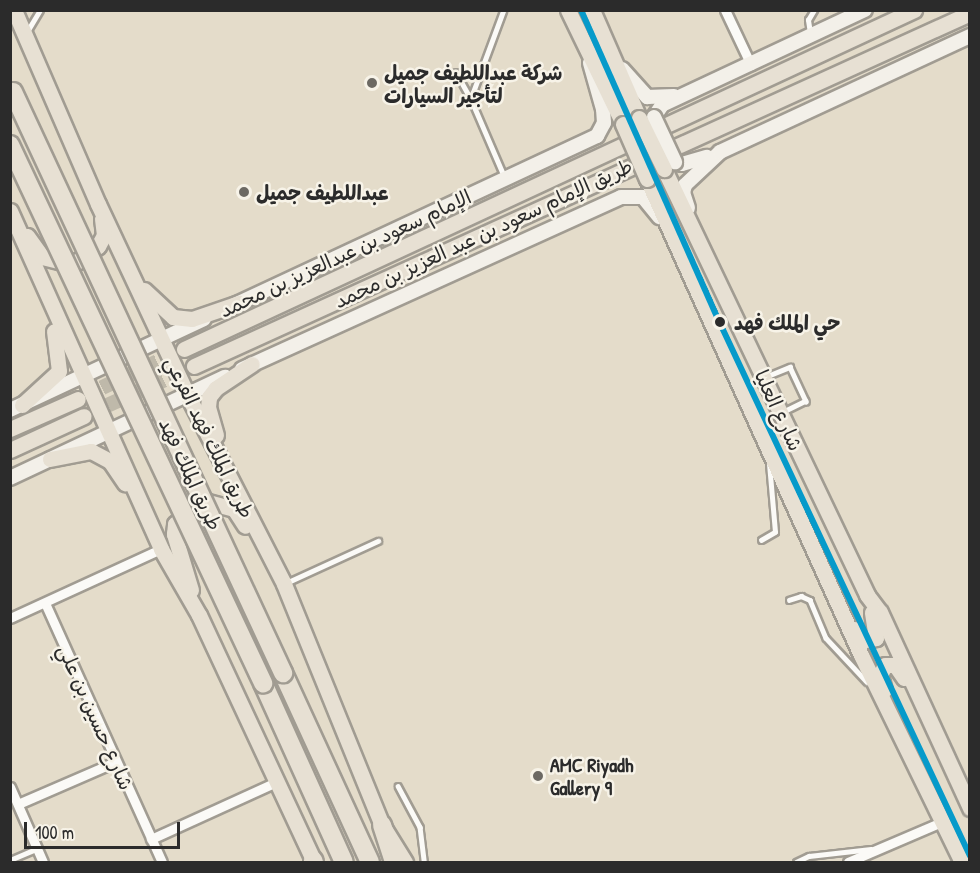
<!DOCTYPE html>
<meta charset="utf-8">
<style>
body{margin:0}
#map{position:relative;width:980px;height:873px;overflow:hidden;background:#e4dcca;font-family:"Patrick Hand","Playpen Sans Arabic",sans-serif}
div>[style]{position:absolute}
[style*='--x']{left:calc(var(--x)*1px);top:calc(var(--y)*1px);width:calc(var(--w)*1px);rotate:calc(var(--a)*1deg)}
.primary-tunnel>*{height:15px;margin-top:-7.5px;transform-origin:0;background:repeating-linear-gradient(90deg,#bfb9aa 0 15px,transparent 0 23px)}
.roads{filter:drop-shadow(2px 0 #a19c92) drop-shadow(-2px 0 #a19c92) drop-shadow(0 2px #a19c92) drop-shadow(0 -2px #a19c92)}
.lane>*{height:4.5px;margin:-2.25px;padding:0 2.25px;transform-origin:2.25px;border-radius:2.25px;background:#fbfaf7}
.street>*{height:9px;margin:-4.5px;padding:0 4.5px;transform-origin:4.5px;border-radius:4.5px;background:#fbfaf7}
.secondary>*{height:14px;margin:-7px;padding:0 7px;transform-origin:7px;border-radius:7px;background:#f3f0e9}
.primary>*{height:15px;margin:-7.5px;padding:0 7.5px;transform-origin:7.5px;border-radius:7.5px;background:#e7e0d3}
.highway>*{height:18px;margin:-9px;padding:0 9px;transform-origin:9px;border-radius:9px;background:#e7e0d3}
.bridges{filter:drop-shadow(2px 0 #a19c92) drop-shadow(-2px 0 #a19c92) drop-shadow(0 2px #a19c92) drop-shadow(0 -2px #a19c92)}
.secondary-bridge>*{height:14px;margin:-7px;padding:0 7px;transform-origin:7px;border-radius:7px;background:#f3f0e9}
.primary-bridge>*{height:15px;margin:-7.5px;padding:0 7.5px;transform-origin:7.5px;border-radius:7.5px;background:#e7e0d3}
.highway-bridge>*{height:18px;margin:-9px;padding:0 9px;transform-origin:9px;border-radius:9px;background:#e7e0d3}
.metro-1>*{height:6px;margin:-3px;padding:0 3px;transform-origin:3px;border-radius:3px;background:#069aca}
.dots>*{width:16px;height:16px;translate:-50% -50%;box-sizing:border-box;border:3px solid #f7f3e8;border-radius:50%}
span{translate:-50% -50%;white-space:nowrap;text-align:center;line-height:1.15;-webkit-text-stroke:5px #f7f3e8;paint-order:stroke}
.poi-label{font-size:20px;color:#2b2b2b;font-weight:700}
.left{translate:0 -50%;text-align:left}
.street-label{font-size:20px;color:#2b2b2b}
.stop-label{font-size:20px;color:#2b2b2b;font-weight:700}
.frame{position:absolute;inset:0;border:12px solid #2b2b2b;pointer-events:none}
.scale{position:absolute;left:24px;top:822px;width:156px;height:27px;box-sizing:border-box;border:3px solid #2b2b2b;border-top:0;padding-left:8px;font-size:18px;line-height:21px;white-space:nowrap;color:#2b2b2b;-webkit-text-stroke:4px #f7f3e8;paint-order:stroke}
</style>
<div id="map">
<div class="primary-tunnel">
<div style="--x:81;--y:397;--w:110;--a:-25.2"></div>
<div style="--x:87;--y:414;--w:117;--a:-24.2"></div>
</div>
<div class="roads">
<div class="lane">
<div style="--x:504;--y:10;--w:95;--a:110.3"></div>
<div style="--x:471;--y:99;--w:86;--a:66.7"></div>
<div style="--x:28;--y:30;--w:23;--a:-59"></div>
<div style="--x:810;--y:33;--w:13;--a:-99"></div>
<div style="--x:808;--y:20;--w:12;--a:-59"></div>
<div style="--x:456;--y:72;--w:31;--a:61"></div>
<div style="--x:765;--y:377;--w:27;--a:-22"></div>
<div style="--x:790;--y:367;--w:38;--a:65"></div>
<div style="--x:806;--y:401;--w:25;--a:154"></div>
<div style="--x:761;--y:540;--w:16;--a:-30"></div>
<div style="--x:775;--y:532;--w:69;--a:-95"></div>
<div style="--x:288;--y:582;--w:99;--a:-24.5"></div>
<div style="--x:789;--y:600;--w:13;--a:-18"></div>
<div style="--x:801;--y:596;--w:10;--a:24"></div>
<div style="--x:810;--y:600;--w:41;--a:67.2"></div>
<div style="--x:826;--y:638;--w:60;--a:47"></div>
<div style="--x:398;--y:786;--w:47;--a:61.8"></div>
<div style="--x:420;--y:827;--w:35;--a:83"></div>
<div style="--x:10;--y:860;--w:28;--a:-23"></div>
<div style="--x:796;--y:862;--w:14;--a:-25"></div>
<div style="--x:809;--y:856;--w:62;--a:-6.4"></div>
</div>
<div class="street">
<div style="--x:725;--y:10;--w:61;--a:64.7"></div>
<div style="--x:45;--y:603;--w:284;--a:65.7"></div>
<div style="--x:10;--y:618;--w:166;--a:-24.6"></div>
<div style="--x:10;--y:787;--w:82;--a:66.3"></div>
<div style="--x:18;--y:804;--w:106;--a:-23.4"></div>
<div style="--x:151;--y:839;--w:137;--a:-24.5"></div>
<div style="--x:848;--y:862;--w:102;--a:-23.1"></div>
</div>
<div class="secondary">
<div style="--x:622;--y:69;--w:38;--a:48"></div>
<div style="--x:647;--y:97;--w:27;--a:-2"></div>
<div style="--x:654;--y:117;--w:14;--a:-56"></div>
<div style="--x:662;--y:105;--w:224;--a:-25.1"></div>
<div style="--x:675;--y:162;--w:7;--a:16"></div>
<div style="--x:682;--y:164;--w:26;--a:-16"></div>
<div style="--x:688;--y:208;--w:16;--a:-108"></div>
<div style="--x:683;--y:193;--w:8;--a:-76"></div>
<div style="--x:685;--y:185;--w:48;--a:-43.3"></div>
<div style="--x:720;--y:152;--w:276;--a:-24.9"></div>
<div style="--x:230;--y:307;--w:405;--a:-25"></div>
<div style="--x:597;--y:136;--w:15;--a:-62"></div>
<div style="--x:604;--y:123;--w:14;--a:-94"></div>
<div style="--x:603;--y:109;--w:48;--a:-105.8"></div>
<div style="--x:242;--y:369;--w:416;--a:-24.4"></div>
<div style="--x:621;--y:197;--w:22;--a:0"></div>
<div style="--x:643;--y:197;--w:26;--a:51"></div>
<div style="--x:10;--y:410;--w:214;--a:-25.1"></div>
<div style="--x:10;--y:478;--w:238;--a:-25.2"></div>
</div>
<div class="primary">
<div style="--x:14;--y:10;--w:211;--a:66.6"></div>
<div style="--x:98;--y:204;--w:212;--a:64.9"></div>
<div style="--x:188;--y:396;--w:211;--a:62.9"></div>
<div style="--x:284;--y:584;--w:260;--a:67.9"></div>
<div style="--x:382;--y:825;--w:44;--a:58.1"></div>
<div style="--x:568;--y:10;--w:127;--a:64.2"></div>
<div style="--x:592;--y:10;--w:118;--a:66.5"></div>
<div style="--x:664;--y:169;--w:472;--a:64.5"></div>
<div style="--x:867;--y:595;--w:21;--a:53"></div>
<div style="--x:880;--y:612;--w:216;--a:65.3"></div>
<div style="--x:647;--y:179;--w:522;--a:65.79"></div>
<div style="--x:861;--y:655;--w:230;--a:64"></div>
<div style="--x:10;--y:211;--w:370;--a:65.9"></div>
<div style="--x:161;--y:549;--w:76;--a:60.1"></div>
<div style="--x:199;--y:615;--w:272;--a:65"></div>
<div style="--x:27;--y:236;--w:26;--a:54"></div>
<div style="--x:42;--y:257;--w:25;--a:14"></div>
<div style="--x:66;--y:263;--w:12;--a:-9"></div>
<div style="--x:78;--y:261;--w:25;--a:-37"></div>
<div style="--x:98;--y:246;--w:13;--a:-61"></div>
<div style="--x:104;--y:235;--w:16;--a:-97"></div>
<div style="--x:144;--y:290;--w:40;--a:43"></div>
<div style="--x:173;--y:317;--w:19;--a:6"></div>
<div style="--x:192;--y:319;--w:50;--a:-18.8"></div>
<div style="--x:184;--y:349;--w:805;--a:-24.91"></div>
<div style="--x:194;--y:366;--w:853;--a:-24.46"></div>
<div style="--x:22;--y:405;--w:50;--a:-42.6"></div>
<div style="--x:59;--y:371;--w:40;--a:-97.1"></div>
<div style="--x:10;--y:429;--w:74;--a:-23.8"></div>
<div style="--x:216;--y:435;--w:29;--a:-106"></div>
<div style="--x:208;--y:407;--w:10;--a:-84"></div>
<div style="--x:209;--y:397;--w:11;--a:-52"></div>
<div style="--x:216;--y:388;--w:43;--a:-33.7"></div>
<div style="--x:10;--y:450;--w:81;--a:-24.7"></div>
<div style="--x:50;--y:459;--w:42;--a:-11"></div>
<div style="--x:91;--y:451;--w:21;--a:28"></div>
<div style="--x:110;--y:461;--w:27;--a:56"></div>
<div style="--x:191;--y:590;--w:59;--a:-106.9"></div>
<div style="--x:174;--y:534;--w:10;--a:-84"></div>
<div style="--x:175;--y:524;--w:23;--a:-41"></div>
<div style="--x:192;--y:509;--w:17;--a:-24"></div>
<div style="--x:208;--y:502;--w:27;--a:15"></div>
<div style="--x:234;--y:509;--w:20;--a:57"></div>
<div style="--x:854;--y:629;--w:14;--a:60"></div>
<div style="--x:861;--y:641;--w:15;--a:-11"></div>
<div style="--x:876;--y:638;--w:26;--a:-99"></div>
<div style="--x:884;--y:690;--w:16;--a:-105"></div>
<div style="--x:880;--y:675;--w:11;--a:-63"></div>
<div style="--x:885;--y:665;--w:10;--a:0"></div>
<div style="--x:895;--y:665;--w:16;--a:55"></div>
</div>
<div class="highway">
<div style="--x:283;--y:673;--w:208;--a:65.3"></div>
<div style="--x:263;--y:683;--w:196;--a:65.7"></div>
<div style="--x:382;--y:825;--w:39;--a:72"></div>
<div style="--x:313;--y:860;--w:2;--a:63"></div>
</div>
</div>
<div class="bridges">
<div class="secondary-bridge">
<div style="--x:654;--y:117;--w:50;--a:65"></div>
</div>
<div class="primary-bridge">
<div style="--x:639;--y:118;--w:57;--a:63.9"></div>
<div style="--x:623;--y:124;--w:60;--a:66.4"></div>
</div>
<div class="highway-bridge">
<div style="--x:13;--y:92;--w:641;--a:65.07"></div>
<div style="--x:10;--y:145;--w:595;--a:64.81"></div>
</div>
</div>
<div class="metro-1">
<div style="--x:581;--y:10;--w:338;--a:66.1"></div>
<div style="--x:718;--y:319;--w:593;--a:64.86"></div>
</div>
<div class="dots">
<div style="left:372px;top:83px;background:#6c6963"></div>
<div style="left:244px;top:192px;background:#6c6963"></div>
<div style="left:720px;top:322px;background:#2b2b2b"></div>
<div style="left:538px;top:776px;background:#6c6963"></div>
</div>
<div class="poi-label">
<span class="left" style="left:384px;top:84px">شركة عبداللطيف جميل<br>لتأجير السيارات</span>
<span class="left" style="left:256px;top:192px">عبداللطيف جميل</span>
<span class="left" style="left:550px;top:776px">AMC Riyadh<br>Gallery 9</span>
</div>
<div class="street-label">
<span style="left:483px;top:233px;rotate:-25deg">طريق الإمام سعود بن عبد العزيز بن محمد</span>
<span style="left:345px;top:253px;rotate:-25deg">الإمام سعود بن عبدالعزيز بن محمد</span>
<span style="left:779px;top:410px;rotate:65deg">شارع العليا</span>
<span style="left:210px;top:437px;rotate:64deg">طريق الملك فهد الفرعي</span>
<span style="left:191px;top:474px;rotate:65deg">طريق الملك فهد</span>
<span style="left:96px;top:717px;rotate:66deg">شارع حسين بن علي</span>
</div>
<div class="stop-label">
<span class="left" style="left:734px;top:322px">حي الملك فهد</span>
</div>
<div class="frame"></div>
<div class="scale">100 m</div>
</div>
